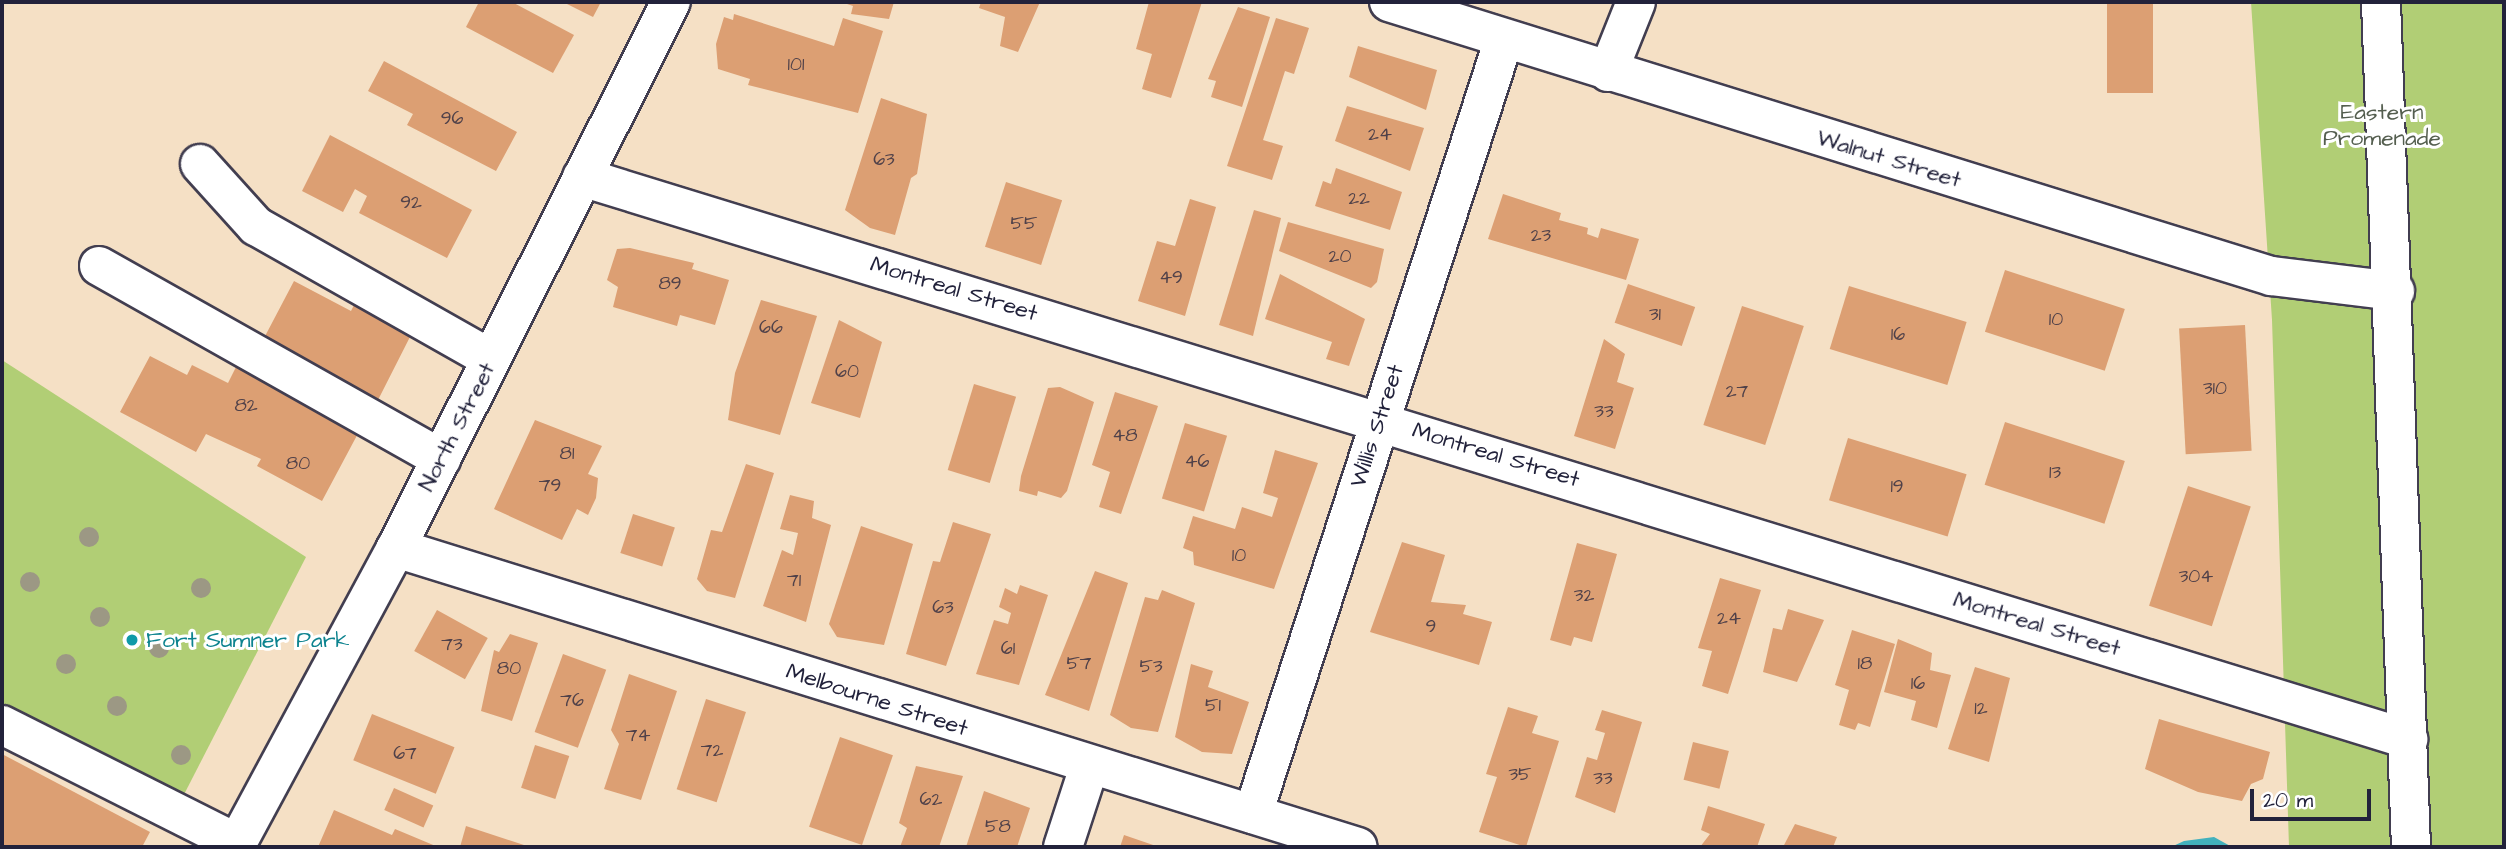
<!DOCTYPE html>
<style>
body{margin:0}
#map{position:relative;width:2506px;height:849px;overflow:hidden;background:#f5e0c5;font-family:"Architects Daughter",sans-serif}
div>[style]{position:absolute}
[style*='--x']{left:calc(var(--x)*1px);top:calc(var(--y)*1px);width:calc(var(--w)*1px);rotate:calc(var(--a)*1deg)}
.green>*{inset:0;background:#b1ce75}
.water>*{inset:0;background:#42b1bd}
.building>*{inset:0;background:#dc9f73;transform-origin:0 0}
.roads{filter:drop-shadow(2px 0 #423e50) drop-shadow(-2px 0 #423e50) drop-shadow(0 2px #423e50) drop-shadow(0 -2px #423e50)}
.minor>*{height:38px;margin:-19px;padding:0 19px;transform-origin:19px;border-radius:19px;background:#fff}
.trees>*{width:20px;height:20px;margin:-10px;border-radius:50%;background:#9c9884}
.dots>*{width:19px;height:19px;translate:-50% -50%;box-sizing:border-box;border:4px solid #fff;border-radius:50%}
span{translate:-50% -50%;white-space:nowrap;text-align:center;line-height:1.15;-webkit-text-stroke:6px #fff;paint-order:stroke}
.number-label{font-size:19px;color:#504149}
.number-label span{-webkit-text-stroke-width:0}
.park-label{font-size:23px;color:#545e4f}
.street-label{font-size:23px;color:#22223b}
.culture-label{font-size:23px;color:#0d838f}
.left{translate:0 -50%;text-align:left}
.frame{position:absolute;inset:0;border:4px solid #22223b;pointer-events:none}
.scale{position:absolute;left:2250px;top:789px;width:121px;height:32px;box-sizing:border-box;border:4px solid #22223b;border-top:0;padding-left:9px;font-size:21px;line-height:24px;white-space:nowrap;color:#22223b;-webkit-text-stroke:5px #fff;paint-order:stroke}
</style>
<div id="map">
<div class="green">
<div style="clip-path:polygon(2251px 2px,2504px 2px,2504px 847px,2289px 847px,2272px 320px)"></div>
<div style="clip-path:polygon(2px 360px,306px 557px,175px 812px,2px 724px)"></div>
</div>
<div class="water">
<div style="clip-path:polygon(2214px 837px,2232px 847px,2171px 847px,2184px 841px)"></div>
</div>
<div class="building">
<div style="clip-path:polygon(479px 2px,512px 2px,574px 35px,553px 73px,466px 27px)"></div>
<div style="clip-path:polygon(563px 2px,601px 2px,593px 17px)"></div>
<div style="clip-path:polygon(841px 2px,894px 2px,889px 19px,851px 14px,853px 6px)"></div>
<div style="clip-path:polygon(981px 2px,1040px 2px,1018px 52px,1000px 46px,1005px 17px,979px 8px)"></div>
<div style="clip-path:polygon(1149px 2px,1202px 2px,1171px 98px,1142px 89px,1152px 54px,1136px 49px)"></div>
<div style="left:2107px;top:2px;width:46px;height:91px"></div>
<div style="clip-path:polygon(1238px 7px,1270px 17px,1242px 107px,1211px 97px,1216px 81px,1208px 79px)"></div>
<div style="clip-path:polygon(734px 14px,834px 46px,843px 18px,883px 31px,858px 113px,748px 85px,750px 79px,718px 69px,716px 44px,724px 17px,733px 20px)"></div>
<div style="clip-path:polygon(1276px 18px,1309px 28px,1294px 74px,1285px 71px,1263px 140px,1283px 146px,1272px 180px,1227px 166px)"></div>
<div style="clip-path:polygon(1358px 46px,1437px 70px,1426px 110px,1349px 77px)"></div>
<div style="clip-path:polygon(384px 61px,517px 132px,496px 171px,407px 125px,413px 114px,368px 91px)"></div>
<div style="clip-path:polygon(881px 98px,927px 114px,917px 174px,911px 178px,895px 235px,870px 228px,845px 210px)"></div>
<div style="clip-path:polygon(1347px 106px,1424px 128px,1410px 171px,1335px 141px)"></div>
<div style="clip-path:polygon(330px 135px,472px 210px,447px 258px,359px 213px,367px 196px,355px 189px,343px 212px,302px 191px)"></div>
<div style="clip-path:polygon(1336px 168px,1402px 192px,1390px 230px,1315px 206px,1323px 181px,1331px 184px)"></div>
<div style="left:1006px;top:182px;width:59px;height:68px;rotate:18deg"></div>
<div style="clip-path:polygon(1503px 194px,1561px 213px,1559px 220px,1588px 228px,1587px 234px,1598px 238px,1601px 228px,1639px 239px,1626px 280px,1488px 239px)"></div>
<div style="clip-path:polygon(1190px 199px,1216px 207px,1185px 316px,1138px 301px,1157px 241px,1175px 246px)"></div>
<div style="clip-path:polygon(1254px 210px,1281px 218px,1253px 336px,1219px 325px)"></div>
<div style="clip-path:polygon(1288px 222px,1384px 249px,1377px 282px,1371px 288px,1279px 251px)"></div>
<div style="clip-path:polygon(630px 248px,694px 263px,692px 269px,729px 280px,715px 325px,680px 315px,677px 326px,613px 307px,618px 287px,607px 280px,617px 249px)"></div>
<div style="left:2005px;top:270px;width:126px;height:65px;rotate:18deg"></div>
<div style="clip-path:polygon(1280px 274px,1365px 319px,1349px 366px,1326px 359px,1332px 342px,1265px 319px)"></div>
<div style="clip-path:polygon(294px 281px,351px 311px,356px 301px,413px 331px,378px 400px,263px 340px)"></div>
<div style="left:1628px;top:284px;width:71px;height:41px;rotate:19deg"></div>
<div style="left:1849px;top:286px;width:123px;height:66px;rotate:17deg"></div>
<div style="clip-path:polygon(761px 300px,817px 316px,780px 435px,728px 420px,735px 373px)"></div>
<div style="left:1742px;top:306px;width:65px;height:125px;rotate:18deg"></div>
<div style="clip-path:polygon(839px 320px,882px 342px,860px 418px,811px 403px)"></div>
<div style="left:2245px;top:325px;width:126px;height:66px;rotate:87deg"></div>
<div style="clip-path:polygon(1604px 339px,1625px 354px,1617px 382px,1634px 388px,1615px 449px,1574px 436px)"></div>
<div style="clip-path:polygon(150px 356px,187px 375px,192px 365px,228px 383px,237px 365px,362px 426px,322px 501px,257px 466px,261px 459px,206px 434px,196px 452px,120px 412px)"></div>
<div style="left:974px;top:384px;width:44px;height:90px;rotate:17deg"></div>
<div style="clip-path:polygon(1060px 387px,1094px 402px,1067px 491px,1061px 498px,1038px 491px,1037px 496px,1019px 491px,1021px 476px,1048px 388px)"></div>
<div style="clip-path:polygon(1115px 392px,1158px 406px,1121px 514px,1099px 507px,1110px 472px,1092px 465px)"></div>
<div style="clip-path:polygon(535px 420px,602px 446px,588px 474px,598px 478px,596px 498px,588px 515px,577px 509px,562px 540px,494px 509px)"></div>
<div style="left:2005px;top:422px;width:126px;height:66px;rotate:18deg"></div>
<div style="left:1185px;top:423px;width:44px;height:79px;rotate:17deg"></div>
<div style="left:1848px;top:438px;width:124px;height:65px;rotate:17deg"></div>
<div style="clip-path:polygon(1275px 450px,1318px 463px,1274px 589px,1194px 565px,1193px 552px,1183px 548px,1193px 516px,1235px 529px,1242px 507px,1272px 517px,1278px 498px,1263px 493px)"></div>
<div style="clip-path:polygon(746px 464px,774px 473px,735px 598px,707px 591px,697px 579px,711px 530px,722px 532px)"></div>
<div style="left:2188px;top:486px;width:66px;height:126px;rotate:18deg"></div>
<div style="clip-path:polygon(790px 495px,814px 501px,812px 518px,831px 525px,806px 622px,763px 606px,782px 550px,793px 555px,798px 533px,780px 529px)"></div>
<div style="left:633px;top:514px;width:44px;height:41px;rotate:18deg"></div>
<div style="clip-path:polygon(953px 522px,991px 534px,946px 666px,906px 654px,933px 561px,940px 562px)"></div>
<div style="clip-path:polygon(861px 526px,913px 544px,884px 645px,837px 637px,829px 624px)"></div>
<div style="clip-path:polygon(1402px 542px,1445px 555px,1431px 602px,1466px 605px,1463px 614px,1492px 622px,1479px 665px,1370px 632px)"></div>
<div style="clip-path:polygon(1577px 543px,1617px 554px,1592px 642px,1574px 637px,1571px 646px,1550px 640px)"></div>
<div style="clip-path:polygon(1095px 571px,1128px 583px,1089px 711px,1045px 695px)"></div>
<div style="clip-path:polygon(1720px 578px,1761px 590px,1728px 694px,1702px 686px,1712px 651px,1698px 648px)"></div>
<div style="clip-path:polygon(1020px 585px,1048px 595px,1019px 685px,976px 674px,994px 620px,1008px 624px,1011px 613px,999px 607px,1005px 588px,1017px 594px)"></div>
<div style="clip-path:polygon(1162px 590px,1195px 603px,1158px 732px,1131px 728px,1110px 715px,1145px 597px,1158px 600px)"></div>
<div style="clip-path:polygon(1788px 609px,1824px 620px,1797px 682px,1763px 672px,1773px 628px,1782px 630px)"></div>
<div style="left:437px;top:610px;width:58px;height:47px;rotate:29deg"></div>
<div style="clip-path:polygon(1852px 630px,1895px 644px,1870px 727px,1858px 723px,1855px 730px,1839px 725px,1849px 690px,1835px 685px)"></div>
<div style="clip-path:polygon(510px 634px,538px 643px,512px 721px,481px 711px,494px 650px,499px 652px)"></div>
<div style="clip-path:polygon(1898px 639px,1932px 653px,1930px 670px,1951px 675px,1937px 728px,1911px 720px,1916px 701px,1884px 692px)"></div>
<div style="left:563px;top:654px;width:46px;height:83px;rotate:20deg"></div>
<div style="clip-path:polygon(1191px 664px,1213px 671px,1208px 687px,1249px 702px,1232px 754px,1202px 752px,1175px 737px)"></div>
<div style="clip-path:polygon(1975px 667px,2010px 678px,1989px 762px,1948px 749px)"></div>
<div style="clip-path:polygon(629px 674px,677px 691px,641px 800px,604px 789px,619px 744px,611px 730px)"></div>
<div style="left:706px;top:699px;width:42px;height:95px;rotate:18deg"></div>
<div style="clip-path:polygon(1508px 707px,1538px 716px,1532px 733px,1559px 741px,1526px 847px,1479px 832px,1497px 777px,1486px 774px)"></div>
<div style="clip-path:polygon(1602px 710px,1642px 722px,1615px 813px,1575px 797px,1587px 757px,1597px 760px,1605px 733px,1595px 730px)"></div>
<div style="left:372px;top:714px;width:89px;height:50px;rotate:22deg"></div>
<div style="clip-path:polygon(2159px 719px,2270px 752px,2263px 779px,2251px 784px,2242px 801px,2198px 792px,2145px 769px)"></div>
<div style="left:840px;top:737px;width:56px;height:95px;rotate:19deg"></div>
<div style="left:1693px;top:742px;width:37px;height:39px;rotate:14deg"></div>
<div style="left:535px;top:745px;width:36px;height:45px;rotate:18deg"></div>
<div style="clip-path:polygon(2px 754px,150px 832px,142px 847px,2px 847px)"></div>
<div style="clip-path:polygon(916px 766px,963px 776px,939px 847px,900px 847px,907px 828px,899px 823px)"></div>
<div style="left:394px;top:788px;width:43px;height:24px;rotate:24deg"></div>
<div style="clip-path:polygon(984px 791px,1030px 808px,1017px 847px,966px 847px)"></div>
<div style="clip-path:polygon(1708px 806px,1765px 824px,1757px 847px,1700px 847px,1710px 834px,1701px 830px)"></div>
<div style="clip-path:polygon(334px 810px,392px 835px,395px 829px,438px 847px,318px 847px)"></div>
<div style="clip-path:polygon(1795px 824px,1837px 837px,1833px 847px,1783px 847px)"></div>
<div style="clip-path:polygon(466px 826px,530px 847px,460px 847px)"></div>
<div style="clip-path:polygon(1124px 835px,1159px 847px,1120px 847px)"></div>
</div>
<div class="roads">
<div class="minor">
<div style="--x:1389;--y:2;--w:924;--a:17.26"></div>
<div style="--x:2271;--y:276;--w:125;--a:6.9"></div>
<div style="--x:2381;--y:2;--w:846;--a:87.97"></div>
<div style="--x:1608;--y:72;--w:75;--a:-68.2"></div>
<div style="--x:200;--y:164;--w:84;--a:47.9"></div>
<div style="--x:256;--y:226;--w:270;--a:29.5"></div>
<div style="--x:582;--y:177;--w:1911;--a:17.11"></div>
<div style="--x:99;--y:266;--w:393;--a:29.4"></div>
<div style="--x:396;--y:548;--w:1007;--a:17.27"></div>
<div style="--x:2;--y:725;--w:263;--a:26.7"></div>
<div style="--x:1253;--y:814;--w:815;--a:-72.05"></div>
<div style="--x:235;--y:847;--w:340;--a:-61.7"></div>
<div style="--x:396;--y:548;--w:611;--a:-63.27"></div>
<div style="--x:1063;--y:847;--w:84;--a:-72"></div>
</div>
</div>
<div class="trees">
<div style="left:89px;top:537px"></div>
<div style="left:30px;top:582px"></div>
<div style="left:201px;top:588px"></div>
<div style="left:100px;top:617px"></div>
<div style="left:159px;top:648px"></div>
<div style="left:66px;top:664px"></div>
<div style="left:117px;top:706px"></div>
<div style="left:181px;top:755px"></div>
</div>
<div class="dots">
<div style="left:132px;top:640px;background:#0f9aa8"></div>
</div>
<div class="number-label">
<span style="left:796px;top:65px">101</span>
<span style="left:452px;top:119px">96</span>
<span style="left:1380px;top:135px">24</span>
<span style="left:884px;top:160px">63</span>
<span style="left:1359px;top:199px">22</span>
<span style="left:411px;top:203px">92</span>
<span style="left:1024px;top:224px">55</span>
<span style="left:1541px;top:236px">23</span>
<span style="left:1340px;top:257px">20</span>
<span style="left:1171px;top:278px">49</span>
<span style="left:670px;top:284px">89</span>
<span style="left:1655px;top:315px">31</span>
<span style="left:2056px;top:320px">10</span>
<span style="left:771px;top:328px">66</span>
<span style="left:1898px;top:335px">16</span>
<span style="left:847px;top:372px">60</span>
<span style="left:2215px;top:389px">310</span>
<span style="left:1737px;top:392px">27</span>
<span style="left:246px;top:406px">82</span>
<span style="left:1604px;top:412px">33</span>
<span style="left:1125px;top:436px">48</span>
<span style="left:567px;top:454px">81</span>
<span style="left:1197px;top:462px">46</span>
<span style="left:298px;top:464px">80</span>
<span style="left:2055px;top:473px">13</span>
<span style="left:550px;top:486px">79</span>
<span style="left:1897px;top:487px">19</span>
<span style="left:1239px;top:556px">10</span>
<span style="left:2196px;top:577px">304</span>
<span style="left:794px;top:581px">71</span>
<span style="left:1584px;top:596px">32</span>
<span style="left:943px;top:608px">63</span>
<span style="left:1729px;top:619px">24</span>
<span style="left:1431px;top:627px">9</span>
<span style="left:452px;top:645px">73</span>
<span style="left:1008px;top:649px">61</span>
<span style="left:1079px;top:664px">57</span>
<span style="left:1865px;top:664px">18</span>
<span style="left:1151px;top:667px">53</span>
<span style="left:509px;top:669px">80</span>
<span style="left:1918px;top:684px">16</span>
<span style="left:572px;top:701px">76</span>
<span style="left:1213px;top:706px">51</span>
<span style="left:1981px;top:709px">12</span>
<span style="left:638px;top:736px">74</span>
<span style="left:712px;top:751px">72</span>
<span style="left:405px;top:754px">67</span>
<span style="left:1520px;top:775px">35</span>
<span style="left:1603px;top:779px">33</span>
<span style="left:931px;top:800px">62</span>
<span style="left:998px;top:827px">58</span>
</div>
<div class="park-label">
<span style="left:2382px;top:125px">Eastern<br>Promenade</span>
</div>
<div class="street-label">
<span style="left:1889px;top:159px;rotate:17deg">Walnut Street</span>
<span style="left:954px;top:289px;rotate:17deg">Montreal Street</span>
<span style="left:1377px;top:426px;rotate:-72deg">Willis Street</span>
<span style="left:457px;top:427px;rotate:-63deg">North Street</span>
<span style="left:1496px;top:455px;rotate:17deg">Montreal Street</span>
<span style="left:2037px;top:624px;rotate:17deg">Montreal Street</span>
<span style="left:877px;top:700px;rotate:18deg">Melbourne Street</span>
</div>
<div class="culture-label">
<span class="left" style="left:146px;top:640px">Fort Sumner Park</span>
</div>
<div class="frame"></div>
<div class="scale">20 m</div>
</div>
